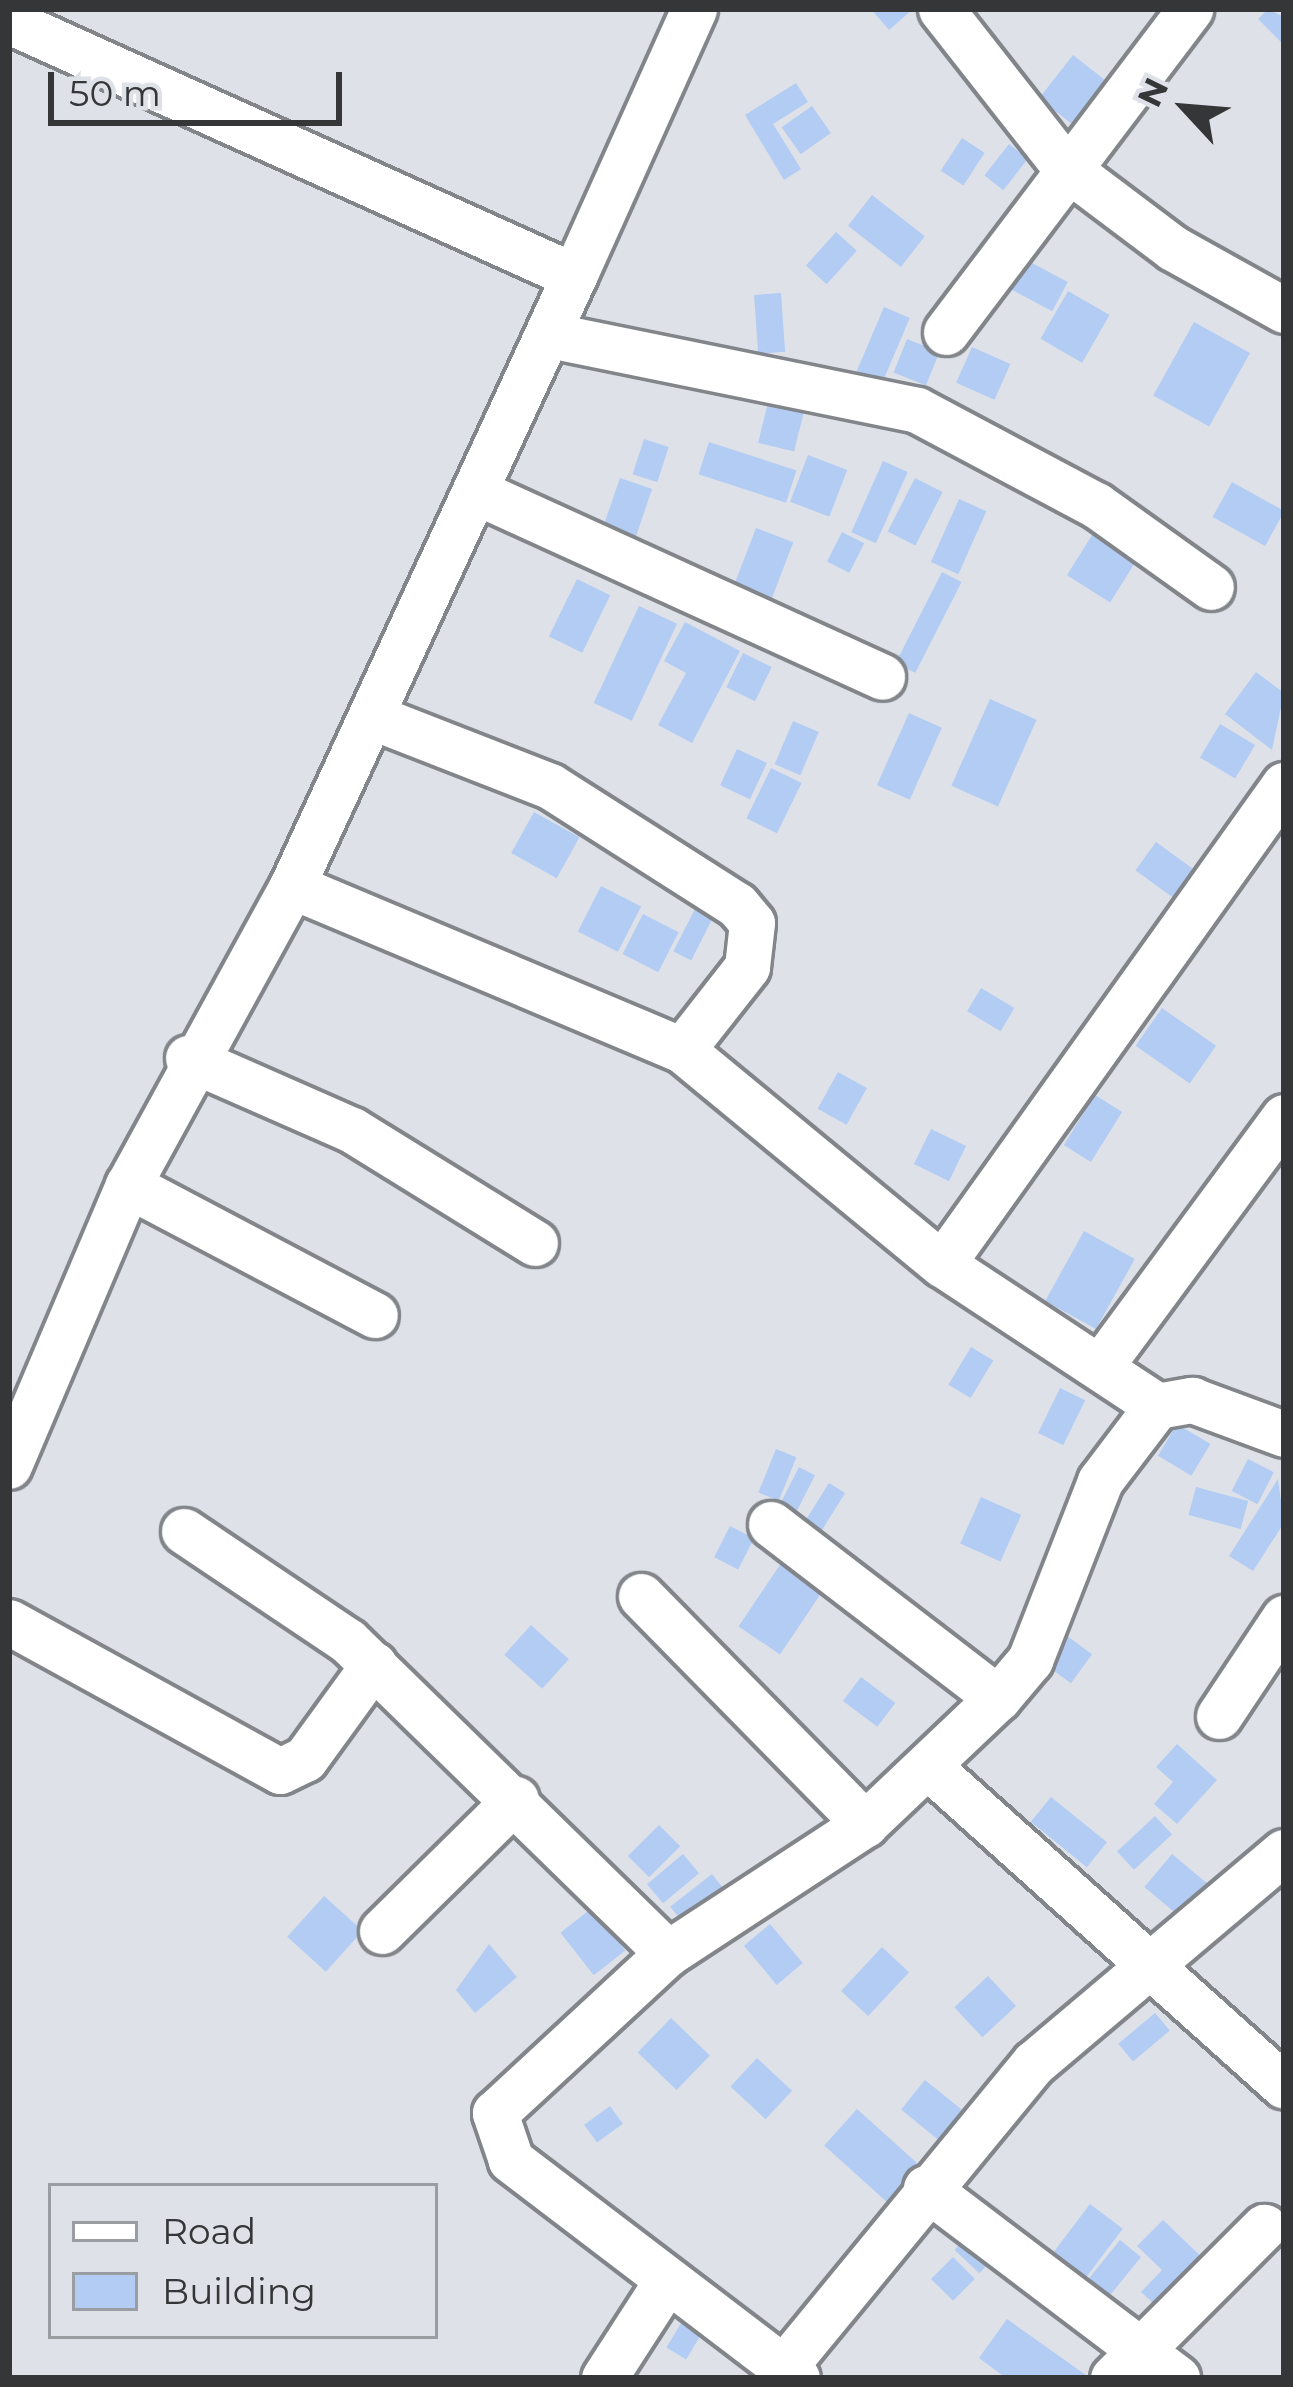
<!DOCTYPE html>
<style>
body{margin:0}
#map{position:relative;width:1293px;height:2387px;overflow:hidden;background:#dee2e8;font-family:Montserrat,sans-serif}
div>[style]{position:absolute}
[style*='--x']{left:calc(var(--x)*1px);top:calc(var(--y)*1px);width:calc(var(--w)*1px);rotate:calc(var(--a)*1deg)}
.building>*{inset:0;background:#b2ccf4;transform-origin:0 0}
.roads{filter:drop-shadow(3px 0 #82858a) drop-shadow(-3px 0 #82858a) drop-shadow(0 3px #82858a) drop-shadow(0 -3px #82858a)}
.minor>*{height:45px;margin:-22.5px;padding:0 22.5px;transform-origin:22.5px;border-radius:22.5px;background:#fff}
span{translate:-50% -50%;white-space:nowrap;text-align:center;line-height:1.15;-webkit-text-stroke:9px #dee2e8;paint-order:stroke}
.frame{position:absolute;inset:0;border:12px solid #343638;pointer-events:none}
.legend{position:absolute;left:48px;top:2183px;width:390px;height:156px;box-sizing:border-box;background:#dee2e8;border:3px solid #9a9da2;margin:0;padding:15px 21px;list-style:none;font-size:36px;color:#343638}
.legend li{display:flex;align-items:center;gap:24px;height:60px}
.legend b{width:60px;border:3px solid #9a9da2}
.north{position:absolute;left:1125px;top:48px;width:120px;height:120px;-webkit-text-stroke:9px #dee2e8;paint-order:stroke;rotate:296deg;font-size:33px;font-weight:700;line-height:48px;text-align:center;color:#343638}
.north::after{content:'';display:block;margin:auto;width:42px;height:54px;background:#343638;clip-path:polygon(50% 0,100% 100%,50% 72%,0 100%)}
.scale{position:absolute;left:48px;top:72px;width:294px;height:54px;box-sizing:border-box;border:6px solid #343638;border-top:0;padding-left:15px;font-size:36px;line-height:42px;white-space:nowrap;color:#343638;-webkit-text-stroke:9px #dee2e8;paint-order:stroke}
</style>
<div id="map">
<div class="building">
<div style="clip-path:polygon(871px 9px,913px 9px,889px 30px)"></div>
<div style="clip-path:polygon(1268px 9px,1284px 17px,1282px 43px,1258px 19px)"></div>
<div style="left:1073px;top:55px;width:47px;height:55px;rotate:38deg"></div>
<div style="clip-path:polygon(796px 83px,808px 102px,773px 124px,801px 169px,784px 180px,745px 115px)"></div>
<div style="left:812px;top:106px;width:33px;height:37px;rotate:55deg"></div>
<div style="left:962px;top:138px;width:27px;height:39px;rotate:33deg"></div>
<div style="left:1009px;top:144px;width:24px;height:40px;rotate:38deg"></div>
<div style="left:872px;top:195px;width:67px;height:39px;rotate:38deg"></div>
<div style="left:836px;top:232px;width:28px;height:45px;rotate:42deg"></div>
<div style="left:1013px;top:253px;width:62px;height:33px;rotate:28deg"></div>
<div style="left:1068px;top:291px;width:48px;height:55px;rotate:30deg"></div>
<div style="left:781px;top:293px;width:59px;height:27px;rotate:86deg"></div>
<div style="left:884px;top:307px;width:28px;height:71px;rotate:23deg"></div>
<div style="left:1194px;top:322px;width:64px;height:84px;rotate:29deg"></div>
<div style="left:907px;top:339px;width:35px;height:36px;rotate:22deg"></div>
<div style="left:972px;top:347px;width:42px;height:39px;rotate:24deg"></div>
<div style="left:769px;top:399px;width:37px;height:45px;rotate:14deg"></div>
<div style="left:644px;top:439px;width:26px;height:37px;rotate:18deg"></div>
<div style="left:709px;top:442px;width:92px;height:34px;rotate:18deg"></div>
<div style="left:808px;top:455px;width:42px;height:50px;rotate:21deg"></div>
<div style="left:883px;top:461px;width:27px;height:78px;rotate:24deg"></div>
<div style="left:620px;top:478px;width:34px;height:58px;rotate:19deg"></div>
<div style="left:915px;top:478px;width:31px;height:60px;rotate:27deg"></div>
<div style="left:1232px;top:482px;width:60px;height:40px;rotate:29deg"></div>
<div style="left:959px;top:499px;width:30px;height:69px;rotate:24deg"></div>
<div style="left:1104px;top:516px;width:51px;height:70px;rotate:32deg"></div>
<div style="left:756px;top:528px;width:40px;height:71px;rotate:21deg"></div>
<div style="left:842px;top:532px;width:25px;height:33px;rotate:27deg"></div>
<div style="left:942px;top:572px;width:22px;height:102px;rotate:27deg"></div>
<div style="left:577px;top:579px;width:37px;height:64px;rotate:26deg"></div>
<div style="left:639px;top:606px;width:42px;height:107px;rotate:25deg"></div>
<div style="clip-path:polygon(685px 622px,740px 651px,692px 743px,658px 725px,686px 673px,664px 661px)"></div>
<div style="left:743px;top:653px;width:32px;height:38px;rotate:26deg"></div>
<div style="clip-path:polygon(1256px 672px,1284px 693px,1272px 750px,1225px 714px)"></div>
<div style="left:990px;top:699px;width:51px;height:95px;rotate:24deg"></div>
<div style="left:909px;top:713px;width:36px;height:79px;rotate:24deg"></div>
<div style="left:793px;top:721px;width:28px;height:47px;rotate:23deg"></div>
<div style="left:1220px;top:724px;width:41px;height:39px;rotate:31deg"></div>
<div style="left:737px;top:749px;width:33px;height:40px;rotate:25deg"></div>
<div style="left:771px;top:768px;width:34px;height:56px;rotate:26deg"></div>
<div style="left:534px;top:812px;width:52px;height:47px;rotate:29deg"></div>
<div style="left:1156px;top:842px;width:48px;height:35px;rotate:36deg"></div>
<div style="left:601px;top:886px;width:45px;height:51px;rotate:27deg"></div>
<div style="left:697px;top:905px;width:20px;height:52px;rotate:27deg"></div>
<div style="left:643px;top:914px;width:40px;height:45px;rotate:27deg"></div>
<div style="left:981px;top:988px;width:39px;height:27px;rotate:31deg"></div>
<div style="left:1162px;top:1008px;width:66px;height:46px;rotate:35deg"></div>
<div style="left:838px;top:1072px;width:33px;height:42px;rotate:29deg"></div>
<div style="left:1095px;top:1095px;width:32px;height:59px;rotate:32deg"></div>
<div style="left:931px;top:1129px;width:39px;height:39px;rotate:26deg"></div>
<div style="left:1084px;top:1231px;width:58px;height:80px;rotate:29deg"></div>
<div style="left:971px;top:1347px;width:26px;height:44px;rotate:31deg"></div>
<div style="left:1060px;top:1388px;width:28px;height:50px;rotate:26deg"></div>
<div style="left:1177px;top:1424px;width:39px;height:37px;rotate:31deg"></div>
<div style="left:776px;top:1449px;width:22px;height:47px;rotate:22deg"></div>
<div style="left:1248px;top:1459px;width:29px;height:36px;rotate:27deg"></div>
<div style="left:799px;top:1467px;width:18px;height:41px;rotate:27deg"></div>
<div style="clip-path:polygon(1278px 1479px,1284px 1523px,1253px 1571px,1229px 1556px)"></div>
<div style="left:829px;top:1483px;width:19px;height:48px;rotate:32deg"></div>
<div style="left:1196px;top:1487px;width:54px;height:29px;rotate:15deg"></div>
<div style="left:981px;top:1497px;width:44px;height:51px;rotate:24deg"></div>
<div style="left:730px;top:1526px;width:27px;height:35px;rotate:27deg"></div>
<div style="left:786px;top:1556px;width:50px;height:85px;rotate:34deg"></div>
<div style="left:531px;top:1625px;width:51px;height:40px;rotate:42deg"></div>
<div style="left:1063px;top:1633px;width:36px;height:36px;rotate:36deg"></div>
<div style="left:861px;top:1677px;width:43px;height:30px;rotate:37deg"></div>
<div style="clip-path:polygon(1177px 1744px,1217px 1780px,1177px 1824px,1154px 1804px,1173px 1782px,1156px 1767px)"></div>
<div style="left:1051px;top:1797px;width:72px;height:32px;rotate:39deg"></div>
<div style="left:1155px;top:1816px;width:25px;height:52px;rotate:47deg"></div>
<div style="left:659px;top:1825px;width:30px;height:44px;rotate:45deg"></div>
<div style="left:683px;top:1854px;width:25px;height:47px;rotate:50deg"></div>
<div style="left:1172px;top:1854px;width:60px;height:43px;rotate:40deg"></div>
<div style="left:712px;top:1874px;width:23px;height:53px;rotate:52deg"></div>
<div style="left:324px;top:1896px;width:52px;height:55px;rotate:42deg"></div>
<div style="left:592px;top:1908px;width:54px;height:40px;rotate:52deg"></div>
<div style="left:770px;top:1924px;width:51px;height:34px;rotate:50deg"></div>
<div style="clip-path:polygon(489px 1944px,517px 1977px,475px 2013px,456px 1990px)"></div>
<div style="left:882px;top:1947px;width:37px;height:60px;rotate:43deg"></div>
<div style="left:988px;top:1976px;width:41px;height:46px;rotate:47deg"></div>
<div style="left:1155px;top:2013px;width:23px;height:48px;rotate:50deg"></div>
<div style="left:671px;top:2018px;width:54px;height:48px;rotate:44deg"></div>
<div style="left:757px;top:2058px;width:48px;height:39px;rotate:43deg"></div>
<div style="left:925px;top:2080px;width:53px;height:38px;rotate:39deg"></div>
<div style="left:610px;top:2106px;width:22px;height:32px;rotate:54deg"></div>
<div style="left:857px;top:2109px;width:96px;height:49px;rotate:42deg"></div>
<div style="left:1090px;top:2204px;width:41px;height:63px;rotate:37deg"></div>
<div style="clip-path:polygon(1163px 2220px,1209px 2264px,1163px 2312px,1141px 2292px,1162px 2270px,1137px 2246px)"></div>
<div style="left:975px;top:2228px;width:34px;height:30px;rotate:43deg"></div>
<div style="left:1120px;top:2240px;width:27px;height:57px;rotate:39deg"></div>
<div style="left:953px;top:2257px;width:31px;height:31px;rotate:45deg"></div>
<div style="left:686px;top:2315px;width:23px;height:38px;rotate:31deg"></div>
<div style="clip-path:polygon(1007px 2319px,1090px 2378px,1006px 2378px,979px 2358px)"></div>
</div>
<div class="roads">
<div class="minor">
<div style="--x:941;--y:9;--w:199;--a:51.9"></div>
<div style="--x:1064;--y:166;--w:136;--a:37"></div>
<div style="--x:1173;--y:248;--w:127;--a:29.2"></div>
<div style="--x:9;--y:21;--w:620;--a:24.29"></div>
<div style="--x:574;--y:276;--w:672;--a:114.81"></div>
<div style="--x:292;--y:886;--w:341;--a:118.7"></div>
<div style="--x:128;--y:1185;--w:305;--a:113"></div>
<div style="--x:574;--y:276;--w:293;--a:-65.8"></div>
<div style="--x:946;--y:332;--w:405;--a:-52.9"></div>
<div style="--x:554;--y:336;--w:370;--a:11.5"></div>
<div style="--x:917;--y:410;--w:203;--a:28"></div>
<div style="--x:1096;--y:505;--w:141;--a:35.5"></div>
<div style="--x:479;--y:493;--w:443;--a:24.5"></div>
<div style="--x:373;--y:717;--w:190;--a:21.3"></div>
<div style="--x:550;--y:786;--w:222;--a:32.5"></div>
<div style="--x:737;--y:905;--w:23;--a:50"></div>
<div style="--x:752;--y:923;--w:44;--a:96.5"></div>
<div style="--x:747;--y:967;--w:105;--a:128.1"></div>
<div style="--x:292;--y:886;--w:423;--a:22.8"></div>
<div style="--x:682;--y:1050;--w:337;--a:39.5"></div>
<div style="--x:942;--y:1264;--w:258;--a:33.4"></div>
<div style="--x:188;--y:1058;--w:179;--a:23.7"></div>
<div style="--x:352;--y:1130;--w:215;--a:31.7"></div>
<div style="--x:128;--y:1185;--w:279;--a:27.8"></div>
<div style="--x:942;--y:1264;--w:589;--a:-54.47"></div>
<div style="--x:1102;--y:1364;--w:307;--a:-53.6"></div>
<div style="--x:771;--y:1524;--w:286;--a:37.5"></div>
<div style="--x:184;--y:1531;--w:197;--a:33.9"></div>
<div style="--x:348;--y:1641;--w:447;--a:44.3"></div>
<div style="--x:641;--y:1596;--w:320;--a:45.5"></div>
<div style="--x:9;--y:1622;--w:309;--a:28.8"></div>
<div style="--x:280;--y:1771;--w:28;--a:-26"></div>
<div style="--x:305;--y:1759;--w:117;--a:-54"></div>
<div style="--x:1219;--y:1716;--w:118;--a:-56.4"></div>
<div style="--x:931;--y:1769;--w:474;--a:41.9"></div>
<div style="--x:382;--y:1931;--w:188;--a:-44.6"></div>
<div style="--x:926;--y:2188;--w:315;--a:37.1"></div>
<div style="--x:784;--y:2367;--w:394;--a:-50.6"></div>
<div style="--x:1034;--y:2063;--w:327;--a:-40.2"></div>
<div style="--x:604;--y:2378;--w:111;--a:-57.2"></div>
<div style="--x:797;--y:2378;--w:360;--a:-142.7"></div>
<div style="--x:511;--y:2160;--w:50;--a:-108.8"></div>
<div style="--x:495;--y:2113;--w:236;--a:-42.8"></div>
<div style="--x:668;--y:1953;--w:235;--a:-33.2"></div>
<div style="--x:865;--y:1824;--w:183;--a:-43.5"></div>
<div style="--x:998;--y:1698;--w:50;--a:-49.9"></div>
<div style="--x:1030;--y:1660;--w:192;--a:-68.6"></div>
<div style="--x:1100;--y:1481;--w:94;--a:-52.8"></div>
<div style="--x:1157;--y:1406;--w:36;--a:-10"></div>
<div style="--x:1192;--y:1400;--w:98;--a:20.3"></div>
<div style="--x:1113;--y:2378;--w:214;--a:-45"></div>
</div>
</div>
<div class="frame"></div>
<ul class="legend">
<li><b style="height:15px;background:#fff"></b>Road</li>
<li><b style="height:33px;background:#b2ccf4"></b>Building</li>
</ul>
<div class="north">N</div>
<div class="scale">50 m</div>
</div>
